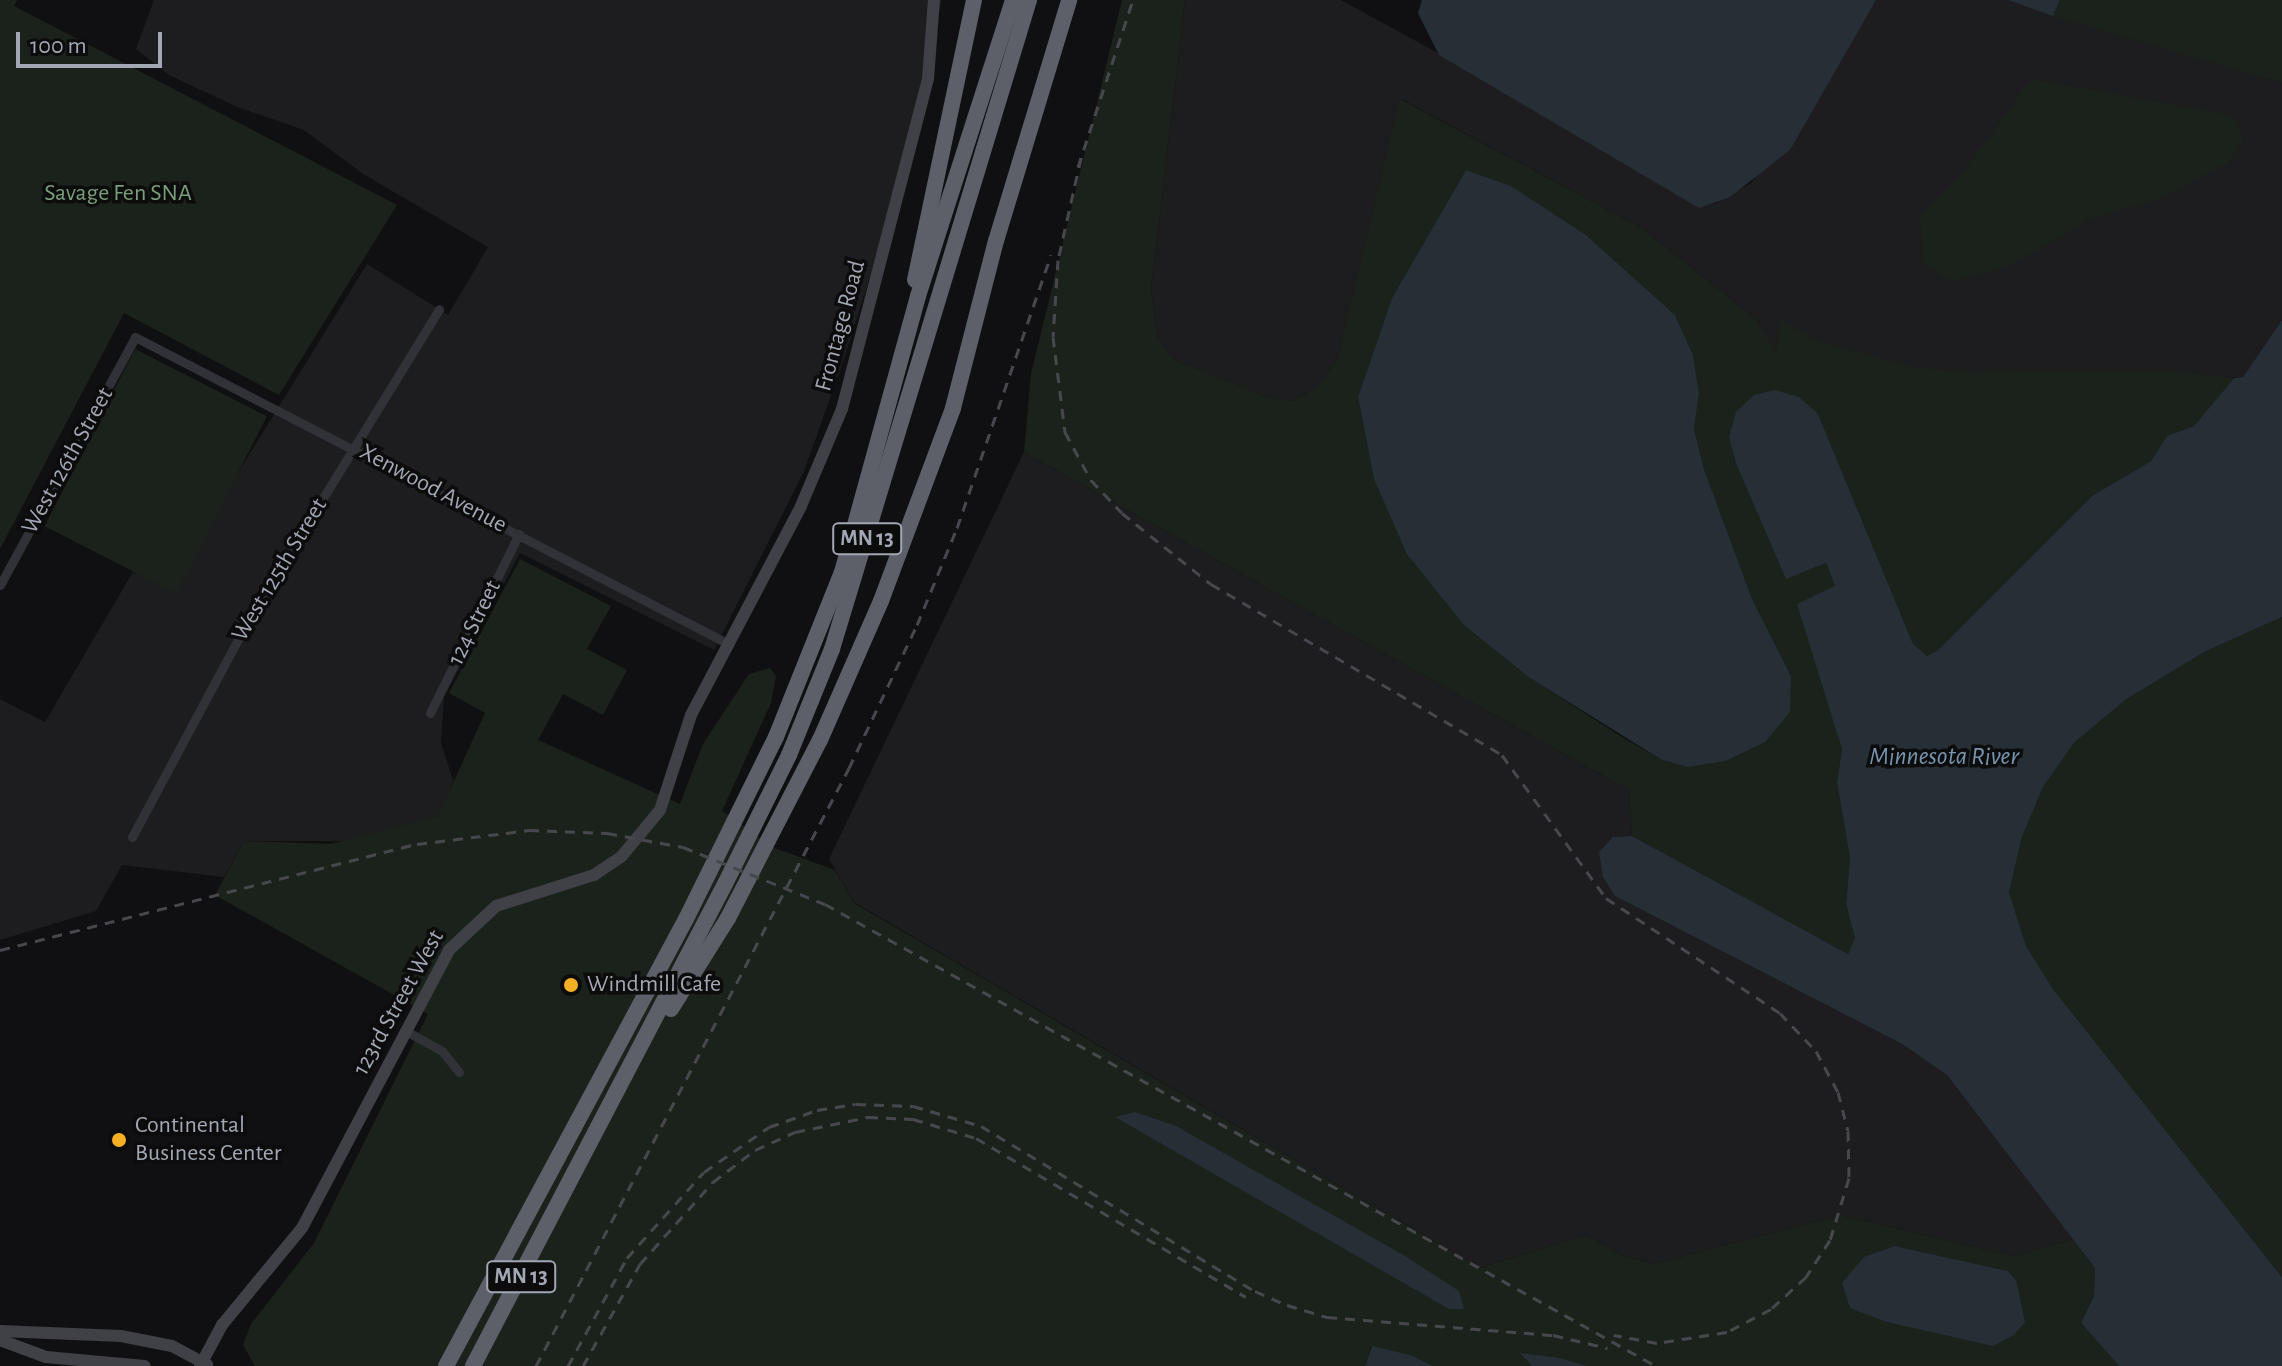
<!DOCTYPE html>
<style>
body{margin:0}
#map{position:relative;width:2282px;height:1366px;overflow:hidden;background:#101012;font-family:"Alegreya Sans",sans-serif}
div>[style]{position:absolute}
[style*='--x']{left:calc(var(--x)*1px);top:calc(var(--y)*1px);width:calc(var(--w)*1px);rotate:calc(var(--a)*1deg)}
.built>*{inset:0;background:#1d1c1f}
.green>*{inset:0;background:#1b221c;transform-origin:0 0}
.water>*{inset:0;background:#272f36}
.street>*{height:9px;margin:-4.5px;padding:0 4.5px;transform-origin:4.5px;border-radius:4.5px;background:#313237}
.secondary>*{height:12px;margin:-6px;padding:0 6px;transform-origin:6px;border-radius:6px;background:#3f4147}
.highway>*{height:16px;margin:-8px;padding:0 8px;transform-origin:8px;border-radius:8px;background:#5d6068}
.rail>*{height:3px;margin-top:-1.5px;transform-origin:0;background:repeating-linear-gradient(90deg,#46484e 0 10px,transparent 0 18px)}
.dots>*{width:22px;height:22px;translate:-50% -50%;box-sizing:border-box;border:4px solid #0c0c0d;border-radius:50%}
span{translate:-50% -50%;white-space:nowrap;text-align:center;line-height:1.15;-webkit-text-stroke:7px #0c0c0d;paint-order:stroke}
.shield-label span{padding:2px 6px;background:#0c0c0d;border:2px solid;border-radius:6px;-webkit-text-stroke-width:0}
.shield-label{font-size:22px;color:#a1a7b3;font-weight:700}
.park-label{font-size:24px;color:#789f7a}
.street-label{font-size:24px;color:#a1a7b3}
.poi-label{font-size:24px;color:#a1a7b3}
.left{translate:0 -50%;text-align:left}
.water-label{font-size:26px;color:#7795b0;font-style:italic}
.scale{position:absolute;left:16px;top:32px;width:146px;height:36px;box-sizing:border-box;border:4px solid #a1a7b3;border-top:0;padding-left:10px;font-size:24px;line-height:28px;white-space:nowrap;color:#a1a7b3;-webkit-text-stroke:6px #0c0c0d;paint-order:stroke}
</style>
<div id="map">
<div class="built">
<div style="clip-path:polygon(154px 0,942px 0,879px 248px,841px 368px,804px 471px,714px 650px,520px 553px,444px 697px,441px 743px,453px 780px,443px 813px,385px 841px,244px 841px,224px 877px,122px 865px,96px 911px,0 940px,0 699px,45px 722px,134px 570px,168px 586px,367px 264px,448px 315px,488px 247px,363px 174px,304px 130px,237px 107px,169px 75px,136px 49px)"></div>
<div style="clip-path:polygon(1185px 0,1341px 0,1714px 204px,1751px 183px,1876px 0,2008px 0,2282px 83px,2282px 320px,2243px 377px,1799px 397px,1756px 319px,1642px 228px,1401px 99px,1337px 360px,1315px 389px,1292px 401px,1267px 397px,1175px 360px,1158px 338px,1151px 289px)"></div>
<div style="clip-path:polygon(1024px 452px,1629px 790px,1632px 836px,1613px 837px,1615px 896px,1902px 1044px,1947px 1075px,2073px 1239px,2014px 1256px,1840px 1215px,1653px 1264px,1622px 1255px,1585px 1235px,1480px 1268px,854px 902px,829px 859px)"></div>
</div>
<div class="green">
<div style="clip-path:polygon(0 0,17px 0,14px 6px,397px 205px,279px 395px,124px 313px,0 549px)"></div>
<div style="clip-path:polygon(evenodd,1122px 0,1185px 0,1151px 289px,1158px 338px,1175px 360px,1267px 397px,1292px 401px,1315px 389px,1337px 360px,1400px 99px,1642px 228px,1756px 319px,1776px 354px,1781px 320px,1818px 341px,1912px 367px,1969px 372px,2164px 370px,2234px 378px,2194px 426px,2167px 436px,2151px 461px,2092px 496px,1938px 650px,1926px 656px,1913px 644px,1818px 414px,1787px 578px,1826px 563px,1835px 586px,1835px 719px,1842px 749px,1837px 782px,1850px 858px,1846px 904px,1855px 938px,1848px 954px,1632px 836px,1629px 790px,1024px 452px,1031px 374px,1122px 0,1466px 170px,1511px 186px,1586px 235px,1675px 315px,1693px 355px,1699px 393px,1694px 429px,1704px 469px,1752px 599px,1791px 676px,1687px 767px,1662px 760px,1622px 737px,1530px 678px,1374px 479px,1358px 397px,1392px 298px,1466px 170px)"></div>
<div style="clip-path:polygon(2060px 0,2282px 0,2282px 83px,2053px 16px)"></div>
<div style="clip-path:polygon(2032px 79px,2232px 115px,2244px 139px,2229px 162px,2162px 198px,2090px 219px,2010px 266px,1951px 281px,1923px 263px,1920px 213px,1954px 184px)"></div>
<div style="left:135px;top:349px;width:148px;height:199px;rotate:27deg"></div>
<div style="clip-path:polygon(evenodd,520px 559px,611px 606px,587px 649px,627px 670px,603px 715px,563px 694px,538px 740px,680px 804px,703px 744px,749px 674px,770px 668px,776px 676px,771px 703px,722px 811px,772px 847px,835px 870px,854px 903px,1480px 1268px,1585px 1235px,1622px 1255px,1653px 1264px,1840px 1215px,2014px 1256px,2073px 1239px,2095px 1268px,2094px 1296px,2081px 1323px,2119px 1366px,1588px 1366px,1522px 1353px,1532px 1366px,1433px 1366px,1371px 1346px,1365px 1366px,255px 1366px,243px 1345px,251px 1324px,314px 1243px,428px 1014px,215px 895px,244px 841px,331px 844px,438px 816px,485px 713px,449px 693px,520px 559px,1895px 1246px,2008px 1271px,2016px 1280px,1895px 1246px)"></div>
<div style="clip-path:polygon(2282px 617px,2282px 1277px,2053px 989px,2026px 946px,2009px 892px,2022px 837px,2043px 787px,2074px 743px,2125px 700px,2204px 652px)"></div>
</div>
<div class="water">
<div style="clip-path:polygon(1422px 0,1876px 0,1790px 150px,1730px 197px,1699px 208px,1439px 55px,1418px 13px)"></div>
<div style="clip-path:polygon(2008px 0,2060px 0,2053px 16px)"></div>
<div style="clip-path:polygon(1466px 170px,1511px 186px,1586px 235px,1675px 315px,1693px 355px,1699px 393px,1694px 429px,1704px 469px,1752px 599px,1791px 676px,1790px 712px,1765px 742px,1725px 761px,1687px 767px,1662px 760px,1530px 678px,1464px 625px,1407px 554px,1374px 479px,1358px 397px,1392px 298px)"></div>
<div style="clip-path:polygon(2282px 320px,2282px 617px,2204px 652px,2125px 700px,2074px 743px,2043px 787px,2022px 837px,2009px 892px,2026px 946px,2053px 989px,2282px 1277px,2282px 1366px,2119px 1366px,2081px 1323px,2094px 1296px,2095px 1268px,1947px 1075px,1902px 1044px,1615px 896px,1603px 877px,1599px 852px,1613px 837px,1632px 836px,1848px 954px,1855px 938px,1846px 904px,1850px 858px,1837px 782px,1842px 749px,1797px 604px,1835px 586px,1826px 563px,1786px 579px,1736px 463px,1729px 437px,1736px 412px,1754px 395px,1775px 390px,1799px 397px,1818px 414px,1913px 644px,1927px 656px,1938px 650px,2092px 496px,2151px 461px,2167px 436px,2194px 426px,2234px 378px,2243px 377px)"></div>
<div style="clip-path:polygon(1135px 1112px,1176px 1126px,1405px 1256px,1459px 1291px,1464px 1309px,1449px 1309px,1115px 1117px)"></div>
<div style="clip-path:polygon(1895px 1246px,2008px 1271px,2016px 1280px,2025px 1322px,2014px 1335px,1993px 1346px,1887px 1322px,1850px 1308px,1842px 1283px,1864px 1257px)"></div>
<div style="clip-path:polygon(1372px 1346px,1410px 1355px,1433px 1366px,1365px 1366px)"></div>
<div style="clip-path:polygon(1520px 1353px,1559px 1358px,1588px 1366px,1532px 1366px)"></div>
</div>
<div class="street">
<div style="--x:0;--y:585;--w:282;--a:-61.4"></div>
<div style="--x:135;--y:337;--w:669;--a:27.33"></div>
<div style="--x:430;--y:713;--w:200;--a:-63.6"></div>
<div style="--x:132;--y:837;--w:252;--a:-61.8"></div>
<div style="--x:251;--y:615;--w:359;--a:-58.4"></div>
<div style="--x:406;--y:1031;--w:41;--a:29.1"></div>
<div style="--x:442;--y:1051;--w:27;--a:51"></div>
</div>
<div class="secondary">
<div style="--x:0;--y:1331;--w:121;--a:2.4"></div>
<div style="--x:121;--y:1336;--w:52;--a:11.1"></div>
<div style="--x:172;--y:1346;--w:40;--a:28"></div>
<div style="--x:0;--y:1340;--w:49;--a:20.3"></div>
<div style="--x:46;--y:1357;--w:99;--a:5.2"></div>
<div style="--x:200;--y:1366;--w:47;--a:-61.8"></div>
<div style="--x:222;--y:1325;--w:126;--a:-50.5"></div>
<div style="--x:302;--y:1228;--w:314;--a:-62.1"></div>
<div style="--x:449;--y:950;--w:64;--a:-43.1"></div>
<div style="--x:496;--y:906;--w:103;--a:-17.6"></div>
<div style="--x:594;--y:875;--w:32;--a:-34"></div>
<div style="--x:621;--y:857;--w:61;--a:-50.3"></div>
<div style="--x:660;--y:810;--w:100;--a:-71.9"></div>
<div style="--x:691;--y:715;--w:236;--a:-62.2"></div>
<div style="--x:801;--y:506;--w:105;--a:-67.1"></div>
<div style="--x:842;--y:409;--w:341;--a:-75.4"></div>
<div style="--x:928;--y:79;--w:79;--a:-85.7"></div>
</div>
<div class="highway">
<div style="--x:915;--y:280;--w:286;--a:-78.1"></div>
<div style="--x:671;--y:1009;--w:107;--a:-57.9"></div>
<div style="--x:728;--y:918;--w:200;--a:-62.7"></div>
<div style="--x:820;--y:740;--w:152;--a:-66.3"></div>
<div style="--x:881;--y:601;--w:206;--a:-69.5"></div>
<div style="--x:953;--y:408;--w:172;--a:-75.6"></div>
<div style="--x:996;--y:241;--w:252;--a:-73.1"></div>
<div style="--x:446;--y:1366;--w:507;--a:-61.77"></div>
<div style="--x:686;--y:919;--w:203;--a:-63.7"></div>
<div style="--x:776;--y:737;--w:178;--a:-68.2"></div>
<div style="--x:842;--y:572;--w:286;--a:-74.6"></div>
<div style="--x:918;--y:296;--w:311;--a:-72.2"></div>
<div style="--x:473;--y:1366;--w:544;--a:-62.4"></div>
<div style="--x:725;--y:884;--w:144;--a:-63.6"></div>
<div style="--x:789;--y:755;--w:114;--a:-67.9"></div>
<div style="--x:832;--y:649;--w:678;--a:-73.11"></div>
</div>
<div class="rail">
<div style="--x:1081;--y:158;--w:105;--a:102.7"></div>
<div style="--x:1058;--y:260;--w:77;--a:93.7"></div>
<div style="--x:1053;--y:337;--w:96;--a:82.8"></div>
<div style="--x:1065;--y:432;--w:55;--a:61.6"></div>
<div style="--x:1091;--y:480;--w:45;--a:46.8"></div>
<div style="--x:1122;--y:513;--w:114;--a:38.6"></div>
<div style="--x:1211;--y:584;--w:338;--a:30.4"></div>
<div style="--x:1502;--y:755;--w:177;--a:54"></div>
<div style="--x:1606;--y:898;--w:209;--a:33.5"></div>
<div style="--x:1780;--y:1013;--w:52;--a:46.5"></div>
<div style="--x:1816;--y:1051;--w:47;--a:61.8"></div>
<div style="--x:1838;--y:1092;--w:40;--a:75.6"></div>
<div style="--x:1848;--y:1131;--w:47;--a:88.8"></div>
<div style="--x:1849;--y:1178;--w:65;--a:107"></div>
<div style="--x:1830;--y:1240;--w:44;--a:123"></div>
<div style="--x:1806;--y:1277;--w:47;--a:137.6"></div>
<div style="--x:1771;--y:1309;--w:50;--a:152.4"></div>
<div style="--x:1727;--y:1332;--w:71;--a:171.1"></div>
<div style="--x:1657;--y:1343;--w:44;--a:-169.5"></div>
<div style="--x:1078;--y:167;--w:176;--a:-71.8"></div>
<div style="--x:0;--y:950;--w:430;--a:-14.3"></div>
<div style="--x:417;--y:844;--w:113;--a:-7.1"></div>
<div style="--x:529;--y:830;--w:78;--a:2.2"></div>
<div style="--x:607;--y:833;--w:77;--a:10.4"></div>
<div style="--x:683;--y:847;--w:153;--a:21.9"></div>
<div style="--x:825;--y:904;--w:951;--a:29.07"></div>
<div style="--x:536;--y:1366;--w:675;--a:-62.37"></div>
<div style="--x:849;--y:768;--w:158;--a:-64.6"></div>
<div style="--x:917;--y:625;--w:105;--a:-67.6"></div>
<div style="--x:957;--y:528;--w:289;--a:-71"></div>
<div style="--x:568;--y:1366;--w:123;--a:-61.4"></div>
<div style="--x:627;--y:1258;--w:115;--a:-48.2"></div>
<div style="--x:704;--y:1172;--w:79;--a:-34.7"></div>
<div style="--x:769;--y:1127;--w:51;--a:-19.5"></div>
<div style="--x:817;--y:1110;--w:39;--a:-9"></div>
<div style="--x:856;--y:1104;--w:57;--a:2"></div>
<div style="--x:913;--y:1106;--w:71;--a:16.4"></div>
<div style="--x:981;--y:1126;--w:320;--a:31.1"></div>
<div style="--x:1255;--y:1291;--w:35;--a:24"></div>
<div style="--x:1287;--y:1305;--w:42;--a:16.7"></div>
<div style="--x:1327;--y:1317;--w:227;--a:4.6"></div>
<div style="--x:1553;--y:1335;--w:56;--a:13.5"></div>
<div style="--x:583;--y:1366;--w:117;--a:-60.8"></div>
<div style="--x:640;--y:1264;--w:110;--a:-48.3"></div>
<div style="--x:713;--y:1182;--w:53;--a:-37.3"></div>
<div style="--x:755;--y:1150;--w:44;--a:-24.2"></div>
<div style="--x:795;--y:1132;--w:75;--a:-11.6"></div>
<div style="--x:868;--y:1117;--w:45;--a:2.5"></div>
<div style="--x:913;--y:1119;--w:66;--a:16.8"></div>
<div style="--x:976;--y:1138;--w:313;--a:30.5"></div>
</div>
<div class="dots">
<div style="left:571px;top:985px;background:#f5af25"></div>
<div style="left:119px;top:1140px;background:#f5af25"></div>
</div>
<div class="shield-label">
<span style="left:867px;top:539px">MN 13</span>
<span style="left:521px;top:1277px">MN 13</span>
</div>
<div class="park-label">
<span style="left:118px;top:194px">Savage Fen SNA</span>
</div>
<div class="street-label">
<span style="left:841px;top:326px;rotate:-75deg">Frontage Road</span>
<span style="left:68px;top:461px;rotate:-61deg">West 126th Street</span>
<span style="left:433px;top:489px;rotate:28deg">Xenwood Avenue</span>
<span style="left:280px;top:570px;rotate:-59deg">West 125th Street</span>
<span style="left:475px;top:623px;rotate:-64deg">124 Street</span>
<span style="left:399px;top:1003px;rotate:-61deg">123rd Street West</span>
</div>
<div class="poi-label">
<span class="left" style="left:587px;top:985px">Windmill Cafe</span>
<span class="left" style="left:135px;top:1140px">Continental<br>Business Center</span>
</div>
<div class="water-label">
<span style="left:1944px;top:757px">Minnesota River</span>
</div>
<div class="scale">100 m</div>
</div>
